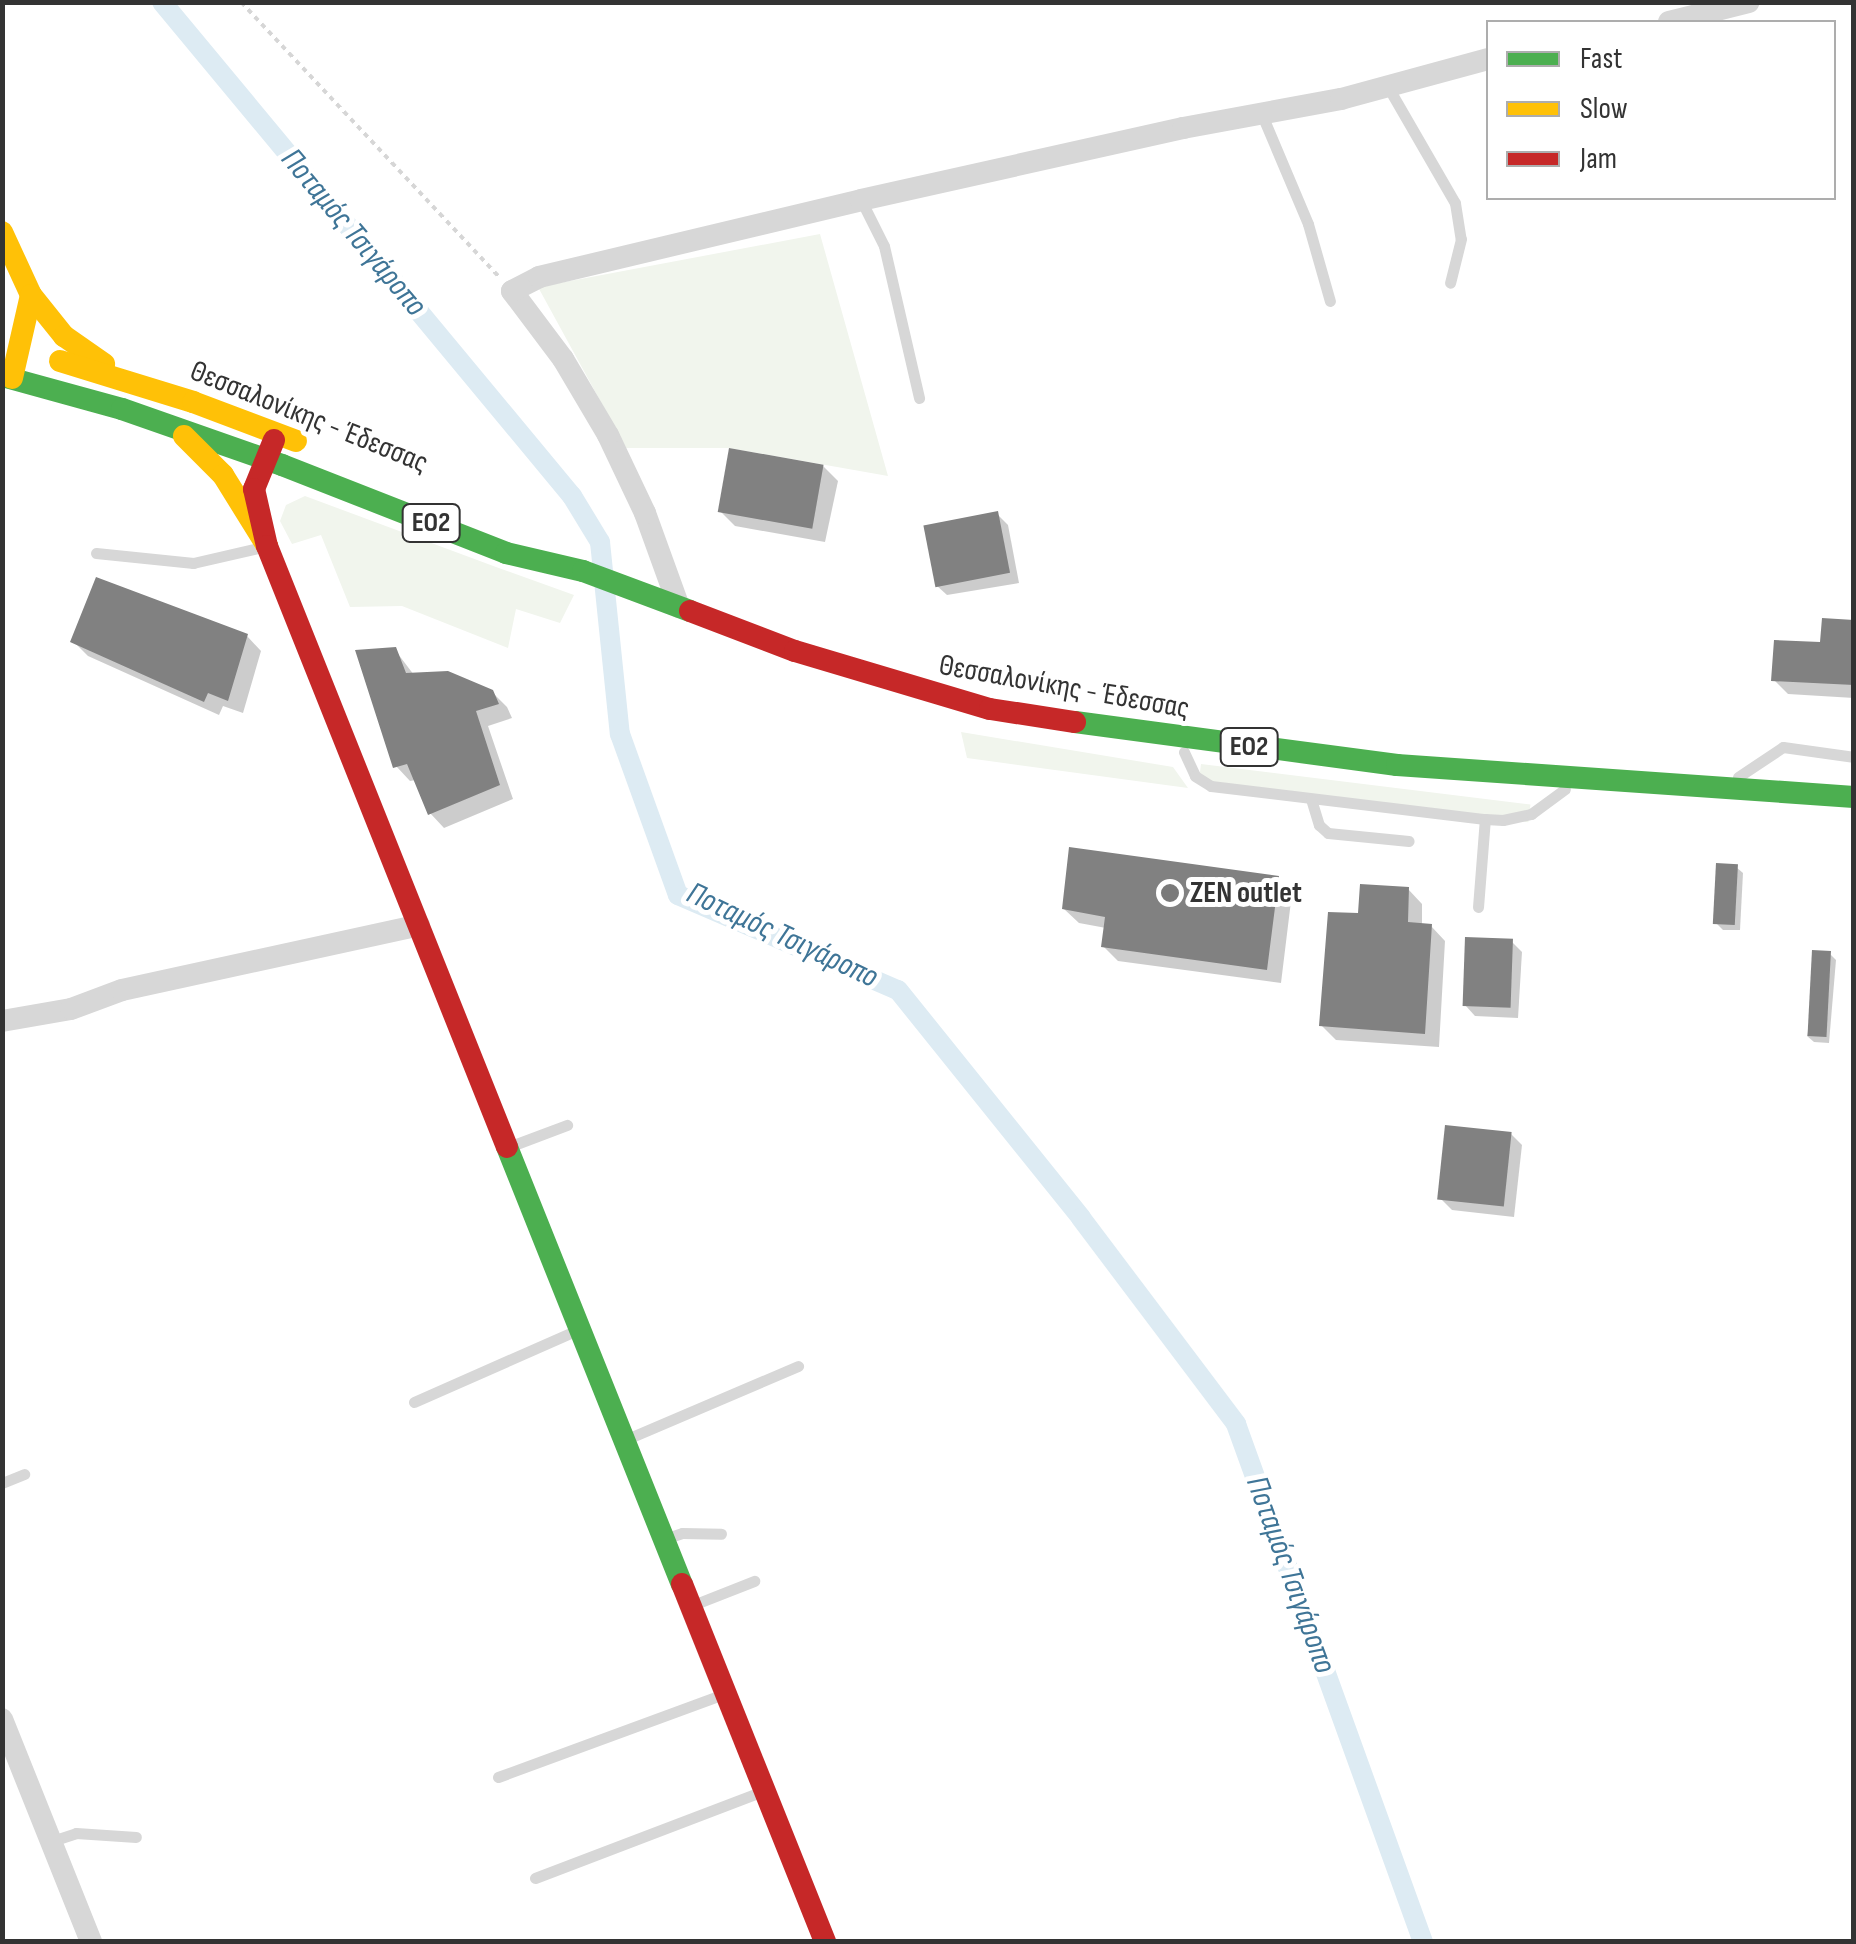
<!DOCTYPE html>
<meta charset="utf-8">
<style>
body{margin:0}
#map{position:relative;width:1856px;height:1944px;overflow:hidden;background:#fff;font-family:"Sofia Sans Condensed",sans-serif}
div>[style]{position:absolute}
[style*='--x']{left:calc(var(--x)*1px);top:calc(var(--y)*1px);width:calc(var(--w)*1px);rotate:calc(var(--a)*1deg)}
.green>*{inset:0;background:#f1f5ed;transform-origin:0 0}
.shadow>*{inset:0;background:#0003}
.canal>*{height:20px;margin:-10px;padding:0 10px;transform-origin:10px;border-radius:10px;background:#ddebf3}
.building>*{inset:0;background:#818181;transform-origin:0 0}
.path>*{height:4px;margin-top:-2px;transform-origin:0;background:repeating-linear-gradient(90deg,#d6d6d6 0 5px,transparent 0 10px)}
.lane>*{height:11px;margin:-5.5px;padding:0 5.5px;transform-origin:5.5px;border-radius:5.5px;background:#d7d7d7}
.street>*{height:22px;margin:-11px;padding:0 11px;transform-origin:11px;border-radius:11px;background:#d7d7d7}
.fast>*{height:22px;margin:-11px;padding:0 11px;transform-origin:11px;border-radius:11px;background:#4caf50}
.slow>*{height:22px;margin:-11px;padding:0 11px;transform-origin:11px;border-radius:11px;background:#ffc107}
.jam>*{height:22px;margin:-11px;padding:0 11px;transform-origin:11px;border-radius:11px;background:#c62828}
.dots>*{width:28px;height:28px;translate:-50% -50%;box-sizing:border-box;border:5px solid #fff;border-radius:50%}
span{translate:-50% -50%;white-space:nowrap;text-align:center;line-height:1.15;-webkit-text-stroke:10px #fff;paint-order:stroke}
.shield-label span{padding:2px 8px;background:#fff;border:2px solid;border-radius:8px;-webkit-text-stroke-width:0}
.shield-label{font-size:28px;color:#333;font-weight:700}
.street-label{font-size:30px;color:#333}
.poi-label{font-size:30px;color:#333;font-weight:700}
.left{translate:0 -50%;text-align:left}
.water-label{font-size:32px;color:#3f7597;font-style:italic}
.frame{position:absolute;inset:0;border:5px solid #333;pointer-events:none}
.legend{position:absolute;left:1486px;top:20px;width:350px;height:180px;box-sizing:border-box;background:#fff;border:2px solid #adadad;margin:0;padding:12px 18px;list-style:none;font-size:30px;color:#333}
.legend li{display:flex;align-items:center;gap:20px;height:50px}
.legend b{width:50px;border:2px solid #adadad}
</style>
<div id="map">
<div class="green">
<div style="clip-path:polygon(820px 234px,888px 476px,729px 448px,626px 448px,538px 287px)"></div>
<div style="clip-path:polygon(305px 496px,496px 567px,574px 595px,560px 623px,516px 609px,508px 648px,402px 606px,350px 607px,321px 535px,292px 544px,280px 521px,286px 505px)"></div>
<div style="clip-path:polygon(961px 732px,1173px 767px,1188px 788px,967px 758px)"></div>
<div style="left:1201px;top:764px;width:332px;height:18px;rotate:7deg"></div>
</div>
<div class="shadow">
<div style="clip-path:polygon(823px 466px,838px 481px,825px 542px,735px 526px,720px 511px)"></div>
<div style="clip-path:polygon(997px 514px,1008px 525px,1019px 583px,947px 595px,936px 585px)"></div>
<div style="clip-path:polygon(1854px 622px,1854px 698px,1788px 694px,1774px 680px)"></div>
<div style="clip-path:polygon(247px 636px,261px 651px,243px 713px,223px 706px,219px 715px,88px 656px,73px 641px)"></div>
<div style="clip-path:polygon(395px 650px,414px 675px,492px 692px,507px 707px,512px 718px,488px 726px,513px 799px,444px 828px,430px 813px,416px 780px,410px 781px,396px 766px)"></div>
<div style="clip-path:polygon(1736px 867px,1743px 873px,1740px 930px,1723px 930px,1716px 923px)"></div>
<div style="clip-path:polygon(1277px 878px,1292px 893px,1281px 983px,1118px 961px,1103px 946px,1106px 928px,1079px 923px,1064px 909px)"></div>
<div style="clip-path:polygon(1408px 889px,1422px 904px,1422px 926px,1431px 926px,1445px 941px,1439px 1047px,1336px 1040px,1321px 1025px,1360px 916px)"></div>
<div style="clip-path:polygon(1512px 942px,1522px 952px,1518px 1018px,1475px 1016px,1465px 1005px)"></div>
<div style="clip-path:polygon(1830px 954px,1836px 960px,1829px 1043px,1814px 1042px,1807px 1036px)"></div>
<div style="clip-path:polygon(1511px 1134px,1522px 1145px,1514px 1217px,1452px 1210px,1441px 1199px)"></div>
</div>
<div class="canal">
<div style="--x:162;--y:2;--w:642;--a:50.31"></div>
<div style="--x:572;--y:496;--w:54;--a:58.7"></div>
<div style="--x:600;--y:542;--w:193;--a:84.1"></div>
<div style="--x:620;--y:734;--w:171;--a:70.2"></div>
<div style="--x:678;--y:895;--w:240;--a:23.4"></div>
<div style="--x:898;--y:990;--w:292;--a:51.2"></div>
<div style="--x:1081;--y:1218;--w:258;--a:53"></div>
<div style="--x:1236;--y:1424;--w:551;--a:70.15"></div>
</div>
<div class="building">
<div style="left:729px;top:448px;width:96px;height:65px;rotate:10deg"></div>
<div style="left:998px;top:511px;width:63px;height:76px;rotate:79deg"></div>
<div style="clip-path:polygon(96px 577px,248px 634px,228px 701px,208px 693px,204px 702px,70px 642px)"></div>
<div style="clip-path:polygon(1822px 618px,1854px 620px,1854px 685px,1771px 681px,1774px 640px,1820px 642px)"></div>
<div style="clip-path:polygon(396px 647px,406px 673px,448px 671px,493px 690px,499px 704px,476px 711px,500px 785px,428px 815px,407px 764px,393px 768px,355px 650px)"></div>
<div style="clip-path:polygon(1069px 847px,1279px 876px,1267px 970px,1101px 947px,1105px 917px,1062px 909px)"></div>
<div style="left:1716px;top:863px;width:22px;height:61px;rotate:3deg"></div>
<div style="clip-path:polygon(1360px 884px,1409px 887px,1408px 922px,1432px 924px,1425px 1034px,1319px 1026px,1328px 912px,1358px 913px)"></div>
<div style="left:1465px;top:937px;width:48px;height:69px;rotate:2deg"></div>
<div style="left:1812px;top:950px;width:19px;height:86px;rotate:3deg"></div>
<div style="left:1445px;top:1125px;width:67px;height:75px;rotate:6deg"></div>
</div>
<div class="path">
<div style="--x:241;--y:2;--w:376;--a:46.8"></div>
</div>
<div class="lane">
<div style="--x:1388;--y:87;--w:134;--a:60"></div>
<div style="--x:1455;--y:203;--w:36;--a:81"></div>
<div style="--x:1461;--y:239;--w:45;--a:104"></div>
<div style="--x:1262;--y:115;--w:118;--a:67.1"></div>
<div style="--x:1308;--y:224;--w:80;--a:74.1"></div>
<div style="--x:861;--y:200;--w:51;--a:63.4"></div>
<div style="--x:884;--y:246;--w:156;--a:77"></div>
<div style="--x:96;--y:553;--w:98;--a:5.9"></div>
<div style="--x:193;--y:563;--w:67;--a:-13"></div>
<div style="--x:1184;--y:752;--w:26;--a:65"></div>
<div style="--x:1195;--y:776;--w:19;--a:32"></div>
<div style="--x:1211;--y:786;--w:276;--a:6.9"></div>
<div style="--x:1485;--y:819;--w:18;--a:3"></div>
<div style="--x:1503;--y:820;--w:29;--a:-12"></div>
<div style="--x:1531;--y:814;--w:42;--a:-36.3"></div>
<div style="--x:1738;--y:777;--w:54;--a:-33.7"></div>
<div style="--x:1783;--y:747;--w:72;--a:8"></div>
<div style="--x:1311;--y:799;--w:27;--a:73"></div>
<div style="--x:1319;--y:825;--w:12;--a:42"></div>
<div style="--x:1328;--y:833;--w:81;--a:5.6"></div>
<div style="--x:1478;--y:907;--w:88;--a:-85.5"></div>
<div style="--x:511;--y:1146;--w:60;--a:-20.6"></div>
<div style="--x:414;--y:1402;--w:176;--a:-23.8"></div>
<div style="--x:627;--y:1439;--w:186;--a:-23.1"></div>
<div style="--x:2;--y:1483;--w:24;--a:-22"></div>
<div style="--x:667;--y:1538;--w:16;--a:-18"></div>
<div style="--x:682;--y:1533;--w:39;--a:1"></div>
<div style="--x:693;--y:1605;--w:66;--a:-21.5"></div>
<div style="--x:498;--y:1777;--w:238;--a:-20.2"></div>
<div style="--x:52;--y:1841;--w:25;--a:-18"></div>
<div style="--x:76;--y:1833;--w:60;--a:3.8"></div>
<div style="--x:535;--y:1878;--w:241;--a:-20.9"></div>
</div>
<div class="street">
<div style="--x:1669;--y:22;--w:82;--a:-14"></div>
<div style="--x:679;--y:607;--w:100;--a:-109.9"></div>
<div style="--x:645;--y:513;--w:86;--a:-115.4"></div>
<div style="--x:608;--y:435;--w:88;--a:-120.6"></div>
<div style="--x:563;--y:359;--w:85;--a:-126.9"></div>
<div style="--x:512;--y:291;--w:30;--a:-27"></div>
<div style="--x:539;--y:277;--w:331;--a:-13.4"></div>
<div style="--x:861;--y:200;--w:330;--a:-12.6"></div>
<div style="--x:1183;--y:128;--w:161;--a:-10.4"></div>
<div style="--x:1341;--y:99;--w:152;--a:-15.2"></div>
<div style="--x:2;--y:1021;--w:70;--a:-9.9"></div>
<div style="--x:71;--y:1009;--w:54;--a:-20.4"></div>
<div style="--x:122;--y:990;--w:304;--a:-12.3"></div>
<div style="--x:2;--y:1719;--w:240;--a:68.2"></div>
</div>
<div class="fast">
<div style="--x:2;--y:376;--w:124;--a:15.4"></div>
<div style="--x:122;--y:409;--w:170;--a:19.3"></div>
<div style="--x:282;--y:465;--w:241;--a:21.4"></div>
<div style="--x:506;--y:553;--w:79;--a:13.2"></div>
<div style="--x:583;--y:571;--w:114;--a:20.5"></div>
<div style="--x:1075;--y:722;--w:325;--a:7.6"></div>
<div style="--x:1397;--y:765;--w:458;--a:4"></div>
<div style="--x:507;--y:1147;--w:471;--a:68.2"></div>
</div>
<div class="slow">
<div style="--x:2;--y:232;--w:69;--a:65.3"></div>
<div style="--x:31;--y:295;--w:85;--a:102.9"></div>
<div style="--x:31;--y:295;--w:53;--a:51.2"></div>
<div style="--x:64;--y:336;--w:49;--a:35"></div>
<div style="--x:60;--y:361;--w:139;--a:17.1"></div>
<div style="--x:193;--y:402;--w:110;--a:20.7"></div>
<div style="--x:184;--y:436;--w:55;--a:45"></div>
<div style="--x:223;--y:475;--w:84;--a:58.2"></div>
</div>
<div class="jam">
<div style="--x:274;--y:440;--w:53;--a:112.2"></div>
<div style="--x:254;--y:489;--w:58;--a:77.2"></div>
<div style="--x:267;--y:546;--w:647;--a:68.23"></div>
<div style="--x:690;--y:611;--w:112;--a:20.9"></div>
<div style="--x:795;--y:651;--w:203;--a:16.6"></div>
<div style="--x:990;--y:709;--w:86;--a:8.7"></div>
<div style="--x:682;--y:1584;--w:386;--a:68.2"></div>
</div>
<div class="dots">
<div style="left:1170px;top:893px;background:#7a7a7a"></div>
</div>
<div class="shield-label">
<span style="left:431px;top:523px">ΕΟ2</span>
<span style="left:1249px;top:747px">ΕΟ2</span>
</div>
<div class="street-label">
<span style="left:309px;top:417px;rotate:22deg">Θεσσαλονίκης - Έδεσσας</span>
<span style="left:1064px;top:687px;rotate:10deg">Θεσσαλονίκης - Έδεσσας</span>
</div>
<div class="poi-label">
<span class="left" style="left:1190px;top:893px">ZEN outlet</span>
</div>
<div class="water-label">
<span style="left:353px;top:233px;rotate:50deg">Ποταμός Τσιγάροπο</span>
<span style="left:782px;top:936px;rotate:25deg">Ποταμός Τσιγάροπο</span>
<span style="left:1290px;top:1575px;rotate:70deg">Ποταμός Τσιγάροπο</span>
</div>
<div class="frame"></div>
<ul class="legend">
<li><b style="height:12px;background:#4caf50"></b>Fast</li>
<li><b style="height:12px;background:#ffc107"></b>Slow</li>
<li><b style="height:12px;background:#c62828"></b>Jam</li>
</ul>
</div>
